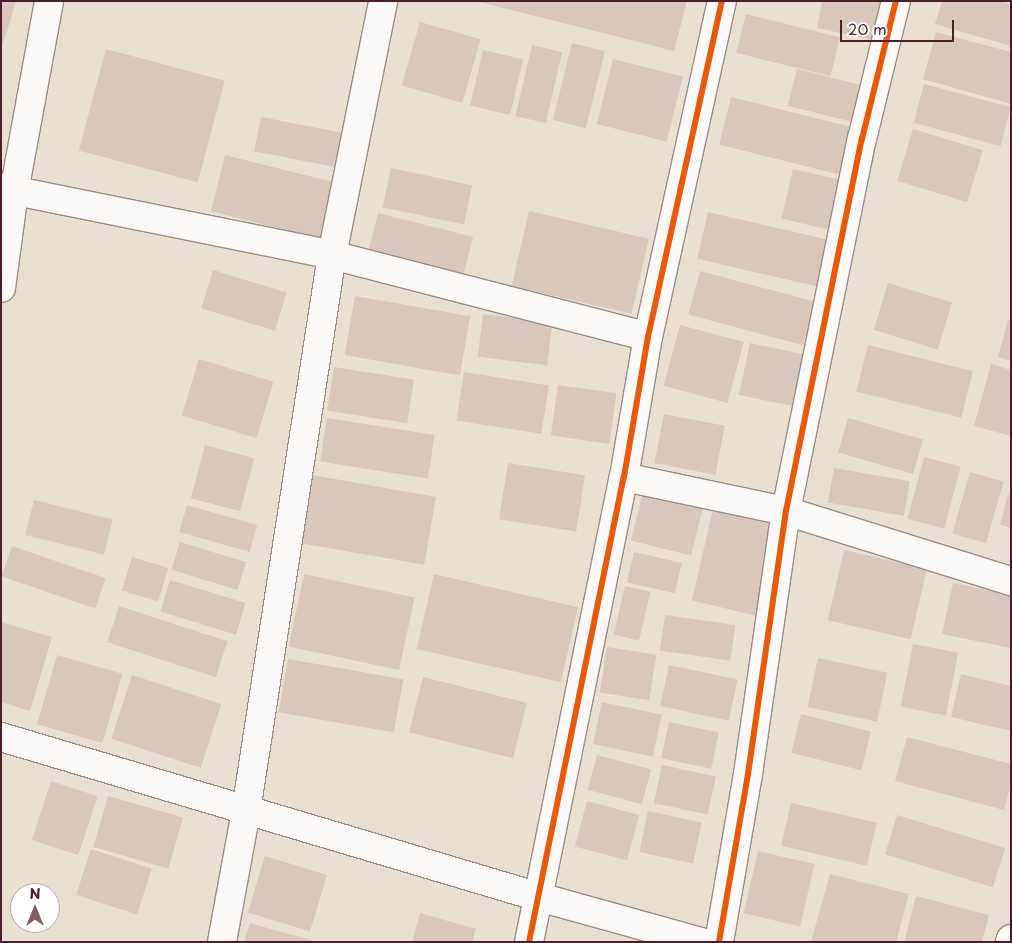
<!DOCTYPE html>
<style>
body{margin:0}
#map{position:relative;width:1012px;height:943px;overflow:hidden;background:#e9e0d1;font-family:"Playpen Sans",sans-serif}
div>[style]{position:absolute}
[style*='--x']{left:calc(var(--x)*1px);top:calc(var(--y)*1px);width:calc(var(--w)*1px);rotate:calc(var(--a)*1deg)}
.building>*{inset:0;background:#d8c7ba;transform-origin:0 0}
.roads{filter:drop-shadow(1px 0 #988d87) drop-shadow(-1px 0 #988d87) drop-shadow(0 1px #988d87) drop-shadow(0 -1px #988d87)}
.street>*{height:28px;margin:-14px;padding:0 14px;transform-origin:14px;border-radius:14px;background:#fcfaf8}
.secondary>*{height:28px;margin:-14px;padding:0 14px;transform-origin:14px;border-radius:14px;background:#fcfaf8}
.cycleway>*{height:6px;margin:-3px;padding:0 3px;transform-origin:3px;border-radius:3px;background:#e8590c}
span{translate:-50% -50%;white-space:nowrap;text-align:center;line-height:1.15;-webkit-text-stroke:4px #fff;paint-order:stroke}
.frame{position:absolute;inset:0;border:2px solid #4a1f2b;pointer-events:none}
.north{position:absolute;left:10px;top:883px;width:50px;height:50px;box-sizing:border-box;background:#fff;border:1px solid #b7a5aa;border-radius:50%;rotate:0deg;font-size:14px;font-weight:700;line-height:20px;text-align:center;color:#4a1f2b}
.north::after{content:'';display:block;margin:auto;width:18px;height:22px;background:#826365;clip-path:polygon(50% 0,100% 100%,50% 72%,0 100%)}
.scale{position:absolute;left:840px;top:20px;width:114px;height:22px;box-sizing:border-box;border:2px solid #4a1f2b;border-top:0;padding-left:6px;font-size:15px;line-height:18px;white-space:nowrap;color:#4a1f2b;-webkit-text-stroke:4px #fff;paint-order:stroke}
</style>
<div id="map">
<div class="building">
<div style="clip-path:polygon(1px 1px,16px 1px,3px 44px,1px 44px)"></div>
<div style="clip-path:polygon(475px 1px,687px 1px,674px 51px)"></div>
<div style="clip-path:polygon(822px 1px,886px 1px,878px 41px,817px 28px)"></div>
<div style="clip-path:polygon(942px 1px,1000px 1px,1011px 4px,1011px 46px,935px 24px)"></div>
<div style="left:746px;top:14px;width:97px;height:40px;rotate:14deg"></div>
<div style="left:420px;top:22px;width:63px;height:66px;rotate:16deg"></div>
<div style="clip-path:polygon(936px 32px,1011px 52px,1011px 104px,923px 79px)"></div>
<div style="left:572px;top:43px;width:34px;height:79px;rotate:14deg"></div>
<div style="left:532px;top:45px;width:31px;height:73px;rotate:13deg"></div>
<div style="left:106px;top:49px;width:123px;height:105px;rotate:15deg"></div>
<div style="left:483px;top:50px;width:41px;height:57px;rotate:13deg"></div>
<div style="left:613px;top:59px;width:72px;height:67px;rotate:14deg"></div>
<div style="left:797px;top:69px;width:68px;height:38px;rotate:14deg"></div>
<div style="left:924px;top:84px;width:90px;height:40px;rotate:15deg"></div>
<div style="left:731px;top:97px;width:130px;height:49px;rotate:14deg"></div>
<div style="left:261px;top:117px;width:85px;height:35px;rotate:11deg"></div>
<div style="left:913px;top:129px;width:73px;height:54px;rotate:17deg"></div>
<div style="left:225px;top:155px;width:118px;height:58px;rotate:14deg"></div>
<div style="left:391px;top:168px;width:83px;height:40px;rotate:12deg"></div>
<div style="left:793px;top:169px;width:54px;height:51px;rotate:13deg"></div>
<div style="left:529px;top:211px;width:123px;height:77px;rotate:13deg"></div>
<div style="left:708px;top:212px;width:131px;height:48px;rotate:13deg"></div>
<div style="left:378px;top:213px;width:98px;height:43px;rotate:14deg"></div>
<div style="left:213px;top:270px;width:77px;height:40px;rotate:17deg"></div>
<div style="left:700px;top:271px;width:119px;height:45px;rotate:15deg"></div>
<div style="left:888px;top:283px;width:67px;height:49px;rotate:17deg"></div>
<div style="left:355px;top:296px;width:117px;height:60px;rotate:10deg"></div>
<div style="left:483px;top:314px;width:70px;height:43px;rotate:7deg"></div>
<div style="clip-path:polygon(1008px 320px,1011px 320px,1011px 361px,998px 357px)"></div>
<div style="left:680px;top:325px;width:66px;height:63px;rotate:15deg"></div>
<div style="left:750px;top:343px;width:59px;height:53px;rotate:12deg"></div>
<div style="left:868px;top:345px;width:108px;height:48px;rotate:14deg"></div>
<div style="left:199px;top:359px;width:78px;height:59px;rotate:17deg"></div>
<div style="clip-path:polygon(991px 364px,1011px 370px,1011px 436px,974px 426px)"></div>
<div style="left:334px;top:367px;width:81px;height:44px;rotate:9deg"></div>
<div style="left:464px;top:372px;width:86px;height:49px;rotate:9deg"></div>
<div style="left:558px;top:385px;width:59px;height:51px;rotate:8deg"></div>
<div style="left:664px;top:414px;width:62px;height:50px;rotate:11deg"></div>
<div style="left:327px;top:418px;width:109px;height:44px;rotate:9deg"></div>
<div style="left:848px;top:418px;width:78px;height:36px;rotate:16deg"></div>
<div style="left:205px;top:445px;width:51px;height:55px;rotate:15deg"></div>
<div style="left:924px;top:457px;width:38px;height:64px;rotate:15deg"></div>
<div style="left:508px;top:463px;width:78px;height:57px;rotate:9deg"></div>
<div style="left:834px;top:468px;width:77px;height:35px;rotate:10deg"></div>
<div style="left:970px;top:472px;width:35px;height:64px;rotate:16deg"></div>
<div style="left:312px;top:475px;width:126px;height:69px;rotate:10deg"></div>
<div style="left:643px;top:492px;width:62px;height:50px;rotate:14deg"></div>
<div style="clip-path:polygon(1008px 495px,1011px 495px,1011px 528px,1000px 525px)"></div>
<div style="left:34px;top:500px;width:81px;height:36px;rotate:14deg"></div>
<div style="left:187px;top:505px;width:73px;height:28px;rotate:16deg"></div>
<div style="left:713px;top:509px;width:68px;height:94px;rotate:13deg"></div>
<div style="left:180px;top:542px;width:69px;height:29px;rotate:17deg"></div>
<div style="left:12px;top:546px;width:99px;height:32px;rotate:19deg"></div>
<div style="left:844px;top:550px;width:85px;height:72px;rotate:13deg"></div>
<div style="left:634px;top:552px;width:49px;height:31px;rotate:13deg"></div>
<div style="left:132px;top:557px;width:38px;height:35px;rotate:17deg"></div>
<div style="left:304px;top:574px;width:113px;height:74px;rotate:12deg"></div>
<div style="left:434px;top:574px;width:148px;height:77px;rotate:13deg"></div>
<div style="left:170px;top:580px;width:79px;height:33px;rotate:17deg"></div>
<div style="clip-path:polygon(953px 583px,1011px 595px,1011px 648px,942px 634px)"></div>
<div style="left:625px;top:586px;width:26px;height:50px;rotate:13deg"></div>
<div style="left:119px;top:606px;width:114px;height:38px;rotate:18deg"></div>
<div style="left:665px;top:615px;width:71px;height:36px;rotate:8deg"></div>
<div style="clip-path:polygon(1px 622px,52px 637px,30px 711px,1px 702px)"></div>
<div style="left:913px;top:644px;width:46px;height:64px;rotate:11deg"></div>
<div style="left:607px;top:647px;width:50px;height:46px;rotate:9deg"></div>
<div style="left:57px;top:655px;width:68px;height:72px;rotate:16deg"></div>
<div style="left:818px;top:658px;width:71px;height:50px;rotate:12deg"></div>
<div style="left:288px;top:659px;width:117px;height:54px;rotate:10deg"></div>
<div style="left:669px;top:665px;width:70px;height:42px;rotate:12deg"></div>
<div style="clip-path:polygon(961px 674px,1011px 686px,1011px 731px,951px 717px)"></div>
<div style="left:132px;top:675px;width:94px;height:67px;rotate:18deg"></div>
<div style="left:423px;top:677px;width:107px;height:57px;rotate:14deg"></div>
<div style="left:602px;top:702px;width:61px;height:43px;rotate:12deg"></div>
<div style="left:801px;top:714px;width:72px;height:40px;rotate:14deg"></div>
<div style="left:669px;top:722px;width:51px;height:37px;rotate:12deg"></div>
<div style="clip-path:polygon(907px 737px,1011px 764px,1011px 784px,1004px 810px,895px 781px)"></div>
<div style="left:597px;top:755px;width:56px;height:36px;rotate:15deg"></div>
<div style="left:662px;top:765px;width:55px;height:39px;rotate:12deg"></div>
<div style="left:51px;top:781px;width:49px;height:62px;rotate:18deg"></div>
<div style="left:108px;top:796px;width:78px;height:53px;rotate:16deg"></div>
<div style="left:587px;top:801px;width:54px;height:47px;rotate:15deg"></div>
<div style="left:791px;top:803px;width:88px;height:44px;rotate:13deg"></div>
<div style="left:648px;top:811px;width:55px;height:42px;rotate:12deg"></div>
<div style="left:897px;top:815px;width:113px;height:41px;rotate:17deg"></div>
<div style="left:91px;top:849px;width:64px;height:48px;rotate:18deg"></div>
<div style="left:758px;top:851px;width:58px;height:64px;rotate:13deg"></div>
<div style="left:265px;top:856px;width:65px;height:59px;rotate:17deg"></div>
<div style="clip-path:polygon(830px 874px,909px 894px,896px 942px,811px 942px)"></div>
<div style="clip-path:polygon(916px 896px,989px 915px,982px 942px,904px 942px)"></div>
<div style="clip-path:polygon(420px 913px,476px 929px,472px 942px,412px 942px)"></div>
<div style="clip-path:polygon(250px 923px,314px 941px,314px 942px,244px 942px)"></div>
</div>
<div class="roads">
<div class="street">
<div style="--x:1;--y:188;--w:338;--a:11.4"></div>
<div style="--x:332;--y:255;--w:326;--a:14.5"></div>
<div style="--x:624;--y:477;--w:166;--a:11.9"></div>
<div style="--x:786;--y:511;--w:236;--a:17.3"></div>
<div style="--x:1;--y:737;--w:561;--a:16.56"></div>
<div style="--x:539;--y:897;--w:168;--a:15.5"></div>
<div style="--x:222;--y:942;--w:133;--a:-79.6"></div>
<div style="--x:246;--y:811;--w:563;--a:-81.21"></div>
<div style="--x:332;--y:255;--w:259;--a:-78.6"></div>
<div style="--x:529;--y:942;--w:475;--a:-78.5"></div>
<div style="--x:624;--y:477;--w:142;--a:-80.3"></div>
<div style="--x:648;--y:337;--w:344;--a:-77.6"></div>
<div style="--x:719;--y:942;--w:170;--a:-80.2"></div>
<div style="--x:748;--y:774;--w:266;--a:-81.8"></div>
<div style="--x:786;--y:511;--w:380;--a:-78.5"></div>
<div style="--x:862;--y:139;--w:142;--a:-76.2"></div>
<div style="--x:1010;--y:942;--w:3;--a:-72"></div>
</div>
<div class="secondary">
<div style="--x:1;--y:288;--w:97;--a:-82.3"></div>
<div style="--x:14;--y:192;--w:194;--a:-79.6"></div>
</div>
</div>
<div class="cycleway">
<div style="--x:529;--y:942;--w:475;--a:-78.5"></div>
<div style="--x:624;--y:477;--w:142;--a:-80.3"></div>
<div style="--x:648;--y:337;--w:344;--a:-77.6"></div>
<div style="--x:719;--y:942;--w:170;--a:-80.2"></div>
<div style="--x:748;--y:774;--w:266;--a:-81.8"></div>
<div style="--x:786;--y:511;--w:380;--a:-78.5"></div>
<div style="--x:862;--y:139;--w:142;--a:-76.2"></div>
</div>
<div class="frame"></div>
<div class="north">N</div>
<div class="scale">20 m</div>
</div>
